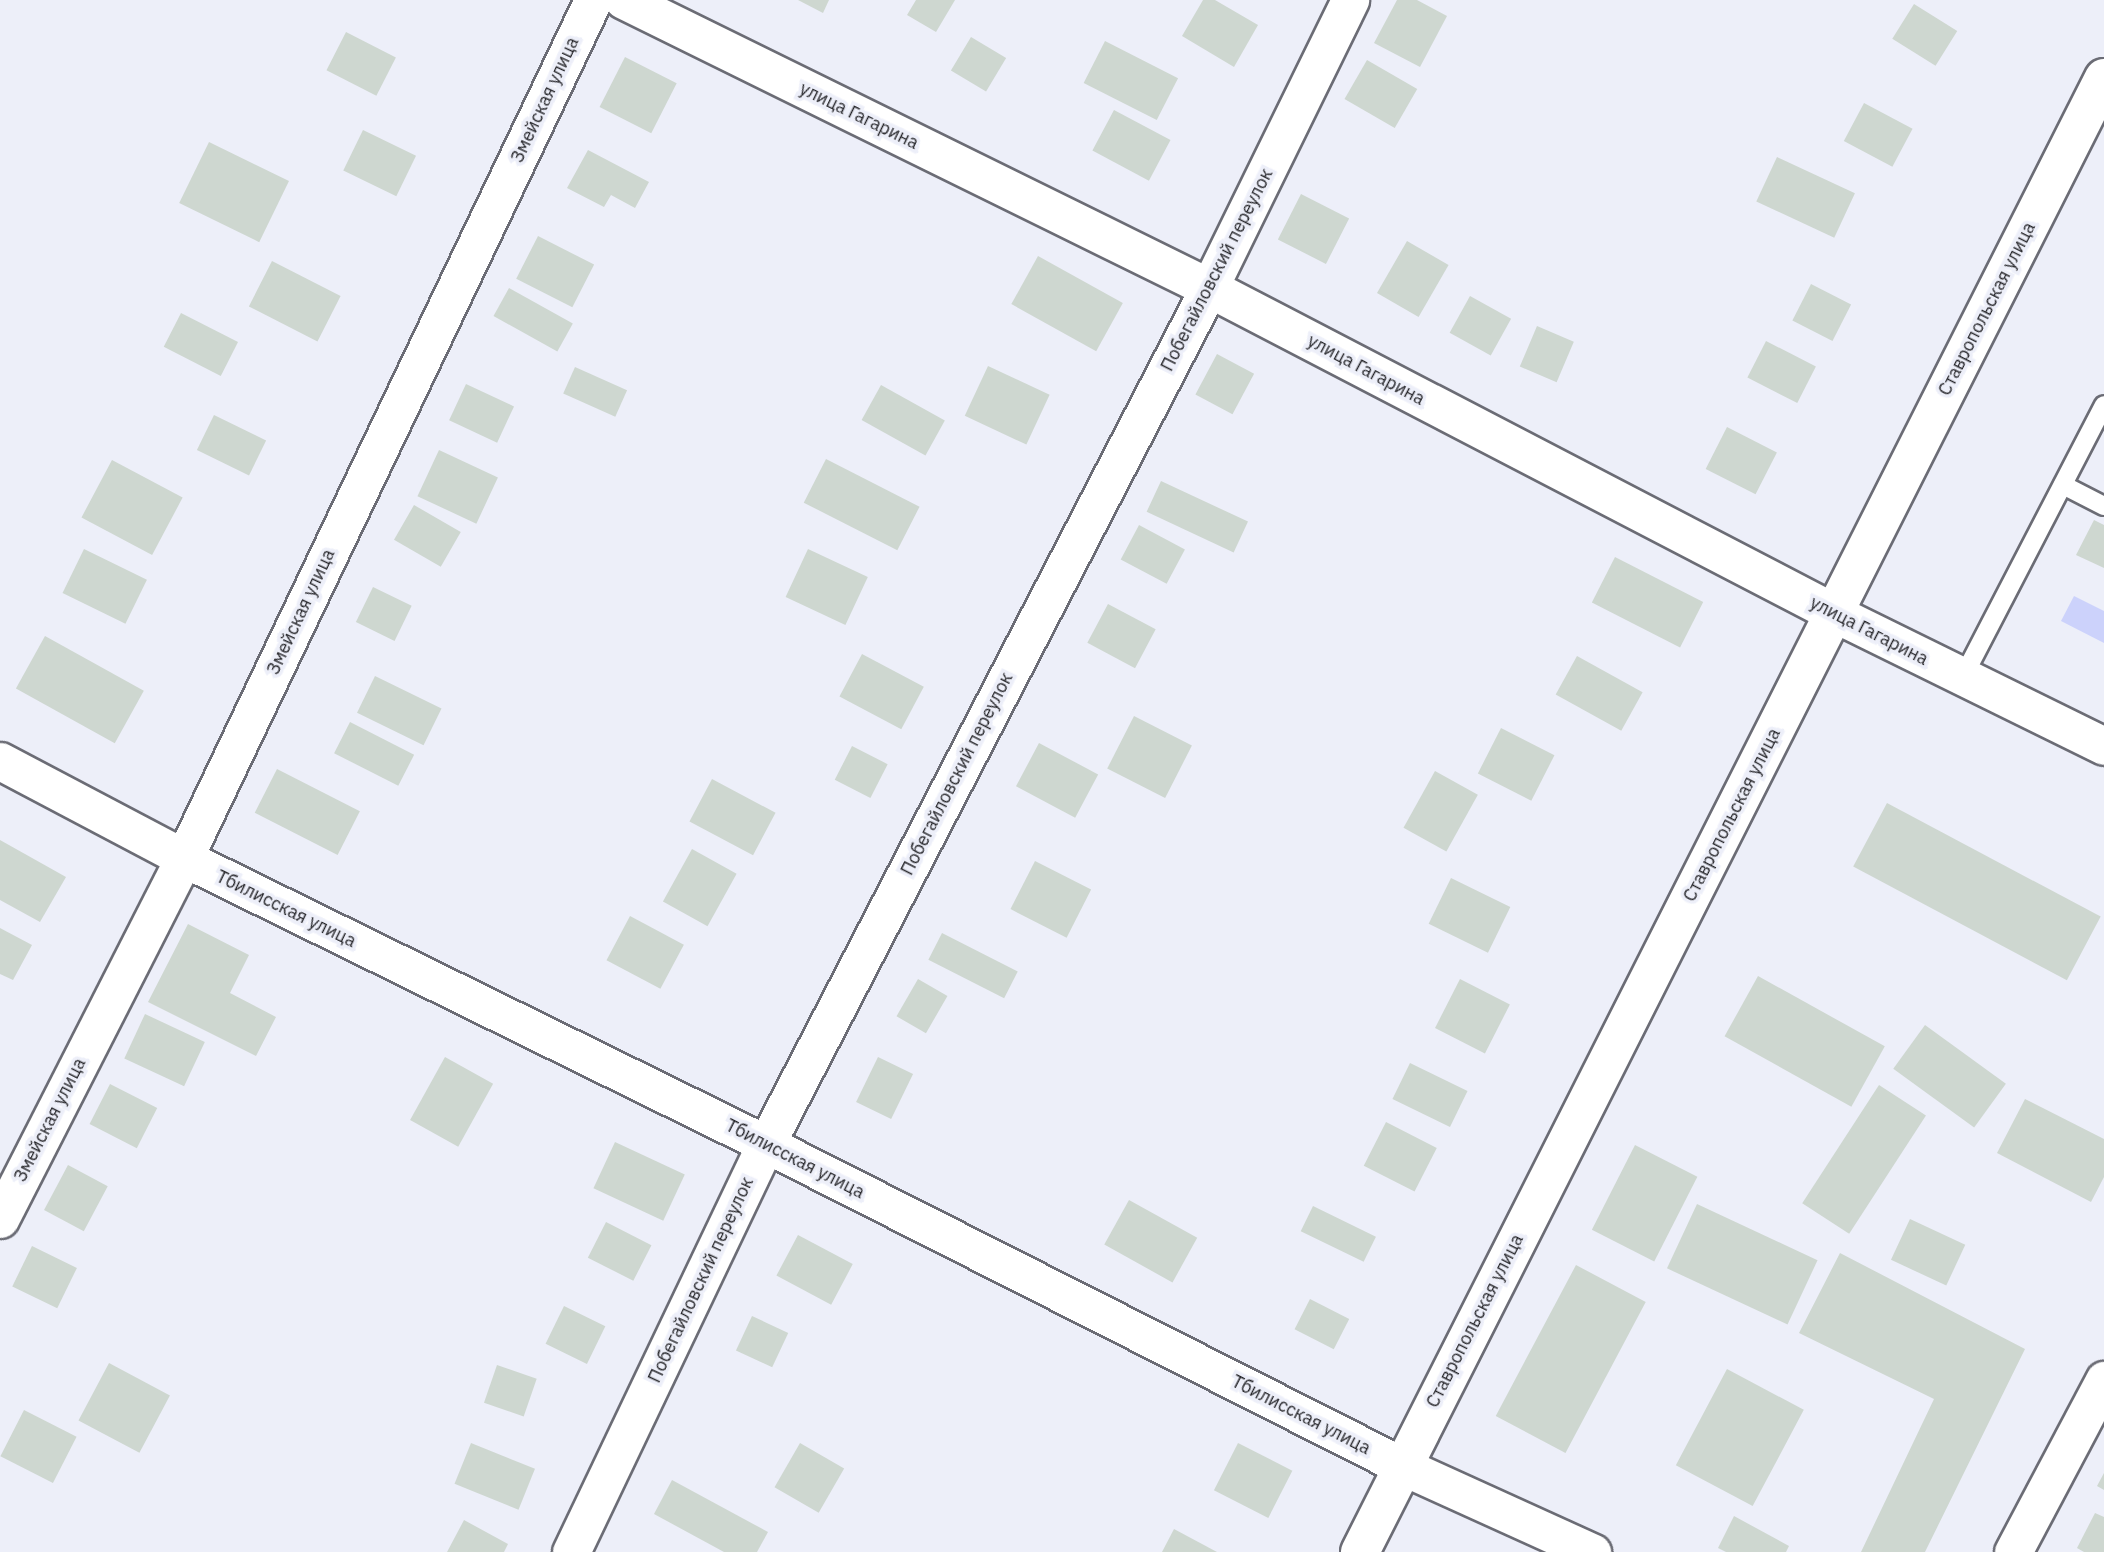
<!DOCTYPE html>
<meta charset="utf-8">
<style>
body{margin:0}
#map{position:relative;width:2104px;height:1552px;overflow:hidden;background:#edeff9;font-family:"IBM Plex Sans",sans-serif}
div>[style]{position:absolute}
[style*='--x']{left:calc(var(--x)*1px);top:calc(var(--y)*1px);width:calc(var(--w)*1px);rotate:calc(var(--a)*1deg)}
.green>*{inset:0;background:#ccd2fb}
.building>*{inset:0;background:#ced7d0;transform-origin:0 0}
.roads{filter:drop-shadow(2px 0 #6b6c75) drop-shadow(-2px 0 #6b6c75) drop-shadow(0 2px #6b6c75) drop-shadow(0 -2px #6b6c75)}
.service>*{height:18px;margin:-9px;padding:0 9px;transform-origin:9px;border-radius:9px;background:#fff}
.minor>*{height:37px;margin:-18.5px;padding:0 18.5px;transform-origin:18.5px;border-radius:18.5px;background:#fff}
.tertiary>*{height:38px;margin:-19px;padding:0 19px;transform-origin:19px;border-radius:19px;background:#fff}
span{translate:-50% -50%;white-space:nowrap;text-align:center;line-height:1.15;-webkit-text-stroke:7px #edeff9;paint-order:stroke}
.street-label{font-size:18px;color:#252529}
</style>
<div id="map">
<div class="green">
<div style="clip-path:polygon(2074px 596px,2104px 611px,2104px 643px,2061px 621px)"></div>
</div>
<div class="building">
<div style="clip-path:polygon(798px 0,829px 0,823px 13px)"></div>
<div style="clip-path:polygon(916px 0,955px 0,936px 32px,907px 15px)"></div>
<div style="clip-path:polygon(1203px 0,1215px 0,1258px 25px,1234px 67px,1182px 36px)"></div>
<div style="clip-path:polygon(1397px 0,1417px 0,1447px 16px,1420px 67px,1374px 43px)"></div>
<div style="left:1914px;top:4px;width:51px;height:41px;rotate:32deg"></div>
<div style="left:346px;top:32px;width:56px;height:43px;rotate:27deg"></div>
<div style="left:971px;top:37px;width:41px;height:39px;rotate:31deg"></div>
<div style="left:1105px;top:41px;width:82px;height:47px;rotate:27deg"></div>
<div style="left:625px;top:57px;width:58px;height:56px;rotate:27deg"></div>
<div style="left:1367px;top:60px;width:58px;height:45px;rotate:30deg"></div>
<div style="left:1864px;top:103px;width:55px;height:43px;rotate:28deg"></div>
<div style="left:1114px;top:110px;width:64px;height:46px;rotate:28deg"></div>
<div style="left:363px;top:130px;width:59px;height:45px;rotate:26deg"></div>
<div style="left:209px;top:142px;width:89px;height:68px;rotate:26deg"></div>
<div style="clip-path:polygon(588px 150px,649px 182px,635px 208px,611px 195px,604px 207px,567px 188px)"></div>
<div style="left:1777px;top:157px;width:86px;height:49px;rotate:25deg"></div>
<div style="left:1301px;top:194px;width:54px;height:51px;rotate:27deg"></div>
<div style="left:538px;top:236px;width:63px;height:48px;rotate:27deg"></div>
<div style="left:1407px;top:241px;width:48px;height:60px;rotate:30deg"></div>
<div style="left:1038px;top:256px;width:97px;height:55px;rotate:29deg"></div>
<div style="left:272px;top:261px;width:77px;height:51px;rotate:27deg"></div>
<div style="left:1811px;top:284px;width:45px;height:41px;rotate:27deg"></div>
<div style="left:509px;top:288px;width:73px;height:32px;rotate:29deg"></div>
<div style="left:1470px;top:296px;width:47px;height:42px;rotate:29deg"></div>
<div style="left:181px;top:313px;width:64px;height:38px;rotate:27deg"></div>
<div style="left:1537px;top:326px;width:40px;height:44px;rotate:23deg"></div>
<div style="left:1766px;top:341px;width:56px;height:41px;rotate:27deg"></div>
<div style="left:1217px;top:354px;width:42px;height:46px;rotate:28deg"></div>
<div style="left:988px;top:366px;width:68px;height:55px;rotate:25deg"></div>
<div style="left:575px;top:367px;width:57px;height:29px;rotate:24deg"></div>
<div style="left:466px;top:384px;width:53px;height:40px;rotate:25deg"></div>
<div style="left:881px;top:385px;width:73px;height:40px;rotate:29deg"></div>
<div style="left:214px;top:415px;width:58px;height:39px;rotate:26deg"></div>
<div style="left:1727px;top:427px;width:56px;height:47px;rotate:27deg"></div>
<div style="left:439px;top:450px;width:65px;height:51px;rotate:25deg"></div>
<div style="left:826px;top:459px;width:105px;height:49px;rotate:27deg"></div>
<div style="left:112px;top:460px;width:80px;height:65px;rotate:28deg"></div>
<div style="left:1161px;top:481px;width:96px;height:34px;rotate:25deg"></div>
<div style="left:414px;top:505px;width:54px;height:40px;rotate:30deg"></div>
<div style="clip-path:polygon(2094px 520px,2104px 525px,2104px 568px,2076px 555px)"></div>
<div style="left:1139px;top:525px;width:52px;height:39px;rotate:28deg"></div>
<div style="left:84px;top:549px;width:70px;height:49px;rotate:26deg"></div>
<div style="left:808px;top:549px;width:66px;height:53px;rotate:25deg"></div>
<div style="left:1615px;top:557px;width:99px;height:51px;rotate:27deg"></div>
<div style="left:373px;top:587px;width:43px;height:39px;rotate:26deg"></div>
<div style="left:1108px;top:604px;width:54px;height:44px;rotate:28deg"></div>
<div style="left:45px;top:636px;width:113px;height:60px;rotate:29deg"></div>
<div style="left:862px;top:654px;width:70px;height:48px;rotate:28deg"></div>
<div style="left:1577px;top:656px;width:75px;height:44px;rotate:29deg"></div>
<div style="left:375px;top:676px;width:74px;height:41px;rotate:26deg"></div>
<div style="left:1134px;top:716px;width:65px;height:59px;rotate:27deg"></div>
<div style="left:350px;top:722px;width:72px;height:35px;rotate:27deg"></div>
<div style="left:1501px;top:728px;width:60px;height:51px;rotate:27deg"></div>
<div style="left:1039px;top:743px;width:67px;height:49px;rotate:28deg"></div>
<div style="left:852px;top:746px;width:40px;height:38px;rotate:27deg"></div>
<div style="left:277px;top:769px;width:93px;height:49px;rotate:27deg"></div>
<div style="left:1435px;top:771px;width:49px;height:65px;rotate:29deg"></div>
<div style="left:712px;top:779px;width:72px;height:48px;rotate:28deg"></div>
<div style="left:1887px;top:803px;width:242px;height:72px;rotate:28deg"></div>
<div style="clip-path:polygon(0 840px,66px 877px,40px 922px,0 900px)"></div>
<div style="left:692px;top:849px;width:51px;height:60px;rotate:29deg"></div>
<div style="left:1035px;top:861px;width:63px;height:54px;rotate:27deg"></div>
<div style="left:1451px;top:878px;width:66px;height:51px;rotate:26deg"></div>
<div style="left:630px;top:916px;width:61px;height:50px;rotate:28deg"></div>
<div style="clip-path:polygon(188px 924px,249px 955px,230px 993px,276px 1017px,256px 1056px,148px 1002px)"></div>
<div style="clip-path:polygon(0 928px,32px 945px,13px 980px,0 974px)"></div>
<div style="left:942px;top:933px;width:85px;height:30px;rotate:27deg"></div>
<div style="left:1758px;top:976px;width:145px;height:69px;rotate:29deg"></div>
<div style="left:918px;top:979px;width:34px;height:43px;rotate:30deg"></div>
<div style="left:1460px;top:979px;width:56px;height:55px;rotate:27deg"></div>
<div style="left:145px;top:1014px;width:66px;height:49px;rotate:25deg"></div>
<div style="left:1925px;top:1025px;width:100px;height:54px;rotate:36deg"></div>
<div style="left:445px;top:1057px;width:55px;height:72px;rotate:29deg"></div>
<div style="left:878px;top:1057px;width:39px;height:50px;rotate:26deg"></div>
<div style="left:1410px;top:1063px;width:64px;height:40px;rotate:26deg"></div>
<div style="left:110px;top:1084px;width:53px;height:45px;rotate:27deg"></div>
<div style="left:1879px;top:1085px;width:56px;height:141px;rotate:33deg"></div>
<div style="clip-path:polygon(2025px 1099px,2104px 1139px,2104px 1177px,2091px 1202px,1997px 1153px)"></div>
<div style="left:1386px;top:1122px;width:57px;height:49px;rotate:27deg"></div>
<div style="left:615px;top:1142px;width:77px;height:51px;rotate:25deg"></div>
<div style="left:1635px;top:1145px;width:70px;height:95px;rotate:27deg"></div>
<div style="left:68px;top:1165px;width:45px;height:51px;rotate:28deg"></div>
<div style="left:1129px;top:1200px;width:78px;height:51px;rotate:29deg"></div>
<div style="left:1697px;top:1204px;width:133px;height:71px;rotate:25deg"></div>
<div style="left:1313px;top:1206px;width:70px;height:28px;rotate:26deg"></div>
<div style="left:1910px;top:1219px;width:61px;height:45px;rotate:25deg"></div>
<div style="left:606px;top:1222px;width:51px;height:40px;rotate:27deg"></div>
<div style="left:798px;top:1235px;width:62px;height:46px;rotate:28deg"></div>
<div style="left:32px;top:1246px;width:50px;height:45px;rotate:26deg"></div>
<div style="clip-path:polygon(1840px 1253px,2025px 1349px,1925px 1552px,1861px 1552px,1934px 1399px,1799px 1333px)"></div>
<div style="left:1576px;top:1265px;width:79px;height:171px;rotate:28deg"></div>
<div style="left:1310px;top:1299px;width:44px;height:34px;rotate:27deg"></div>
<div style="left:564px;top:1306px;width:46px;height:42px;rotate:26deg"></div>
<div style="left:752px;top:1316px;width:40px;height:38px;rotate:25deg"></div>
<div style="left:109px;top:1363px;width:69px;height:65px;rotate:28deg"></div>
<div style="left:497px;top:1365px;width:42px;height:40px;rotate:19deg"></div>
<div style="left:1727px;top:1369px;width:87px;height:109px;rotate:28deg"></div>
<div style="left:24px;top:1410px;width:59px;height:52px;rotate:27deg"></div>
<div style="left:471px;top:1443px;width:69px;height:44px;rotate:22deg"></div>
<div style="left:800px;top:1443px;width:51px;height:51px;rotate:30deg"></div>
<div style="left:1238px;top:1443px;width:61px;height:53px;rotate:27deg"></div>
<div style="clip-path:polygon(2104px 1473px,2104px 1490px,2097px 1486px)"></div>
<div style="clip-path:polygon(672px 1480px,768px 1532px,757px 1552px,724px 1552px,654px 1514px)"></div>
<div style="clip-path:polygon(2095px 1513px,2104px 1517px,2104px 1552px,2084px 1552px,2077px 1548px)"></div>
<div style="clip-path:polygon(1734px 1516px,1789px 1546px,1786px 1552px,1726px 1552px,1718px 1548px)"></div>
<div style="clip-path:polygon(464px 1520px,508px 1544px,504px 1552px,447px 1552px)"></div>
<div style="clip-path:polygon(1174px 1529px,1217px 1552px,1162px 1552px)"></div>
</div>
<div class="roads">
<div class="service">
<div style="--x:2063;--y:485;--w:46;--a:27.1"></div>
<div style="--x:1963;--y:677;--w:306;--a:-62.6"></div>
</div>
<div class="minor">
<div style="--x:1834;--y:613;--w:301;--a:26.2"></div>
<div style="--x:0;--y:761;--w:208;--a:27.8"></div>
<div style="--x:184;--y:858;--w:648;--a:26.17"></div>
<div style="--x:766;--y:1144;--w:713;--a:26.85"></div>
<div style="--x:1402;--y:1466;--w:209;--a:24.4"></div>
<div style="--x:0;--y:1219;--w:405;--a:-63"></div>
<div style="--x:184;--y:858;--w:950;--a:-64.51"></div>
<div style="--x:571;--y:1552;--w:452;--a:-64.5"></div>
<div style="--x:766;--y:1144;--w:964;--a:-62.64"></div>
<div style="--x:1209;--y:288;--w:321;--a:-63.9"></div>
<div style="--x:2013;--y:1552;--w:195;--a:-62.1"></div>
</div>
<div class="tertiary">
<div style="--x:624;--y:0;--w:652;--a:26.21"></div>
<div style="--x:1209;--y:288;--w:704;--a:27.47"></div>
<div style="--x:1360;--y:1552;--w:1651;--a:-63.22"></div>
</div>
</div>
<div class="street-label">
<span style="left:545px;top:100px;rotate:-65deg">Змейская улица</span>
<span style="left:859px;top:116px;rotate:26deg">улица Гагарина</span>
<span style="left:1217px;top:270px;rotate:-63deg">Побегайловский переулок</span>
<span style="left:1987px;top:309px;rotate:-63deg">Ставропольская улица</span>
<span style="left:1366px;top:370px;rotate:28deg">улица Гагарина</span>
<span style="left:301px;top:612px;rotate:-65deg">Змейская улица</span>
<span style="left:1869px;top:631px;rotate:27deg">улица Гагарина</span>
<span style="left:957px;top:774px;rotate:-63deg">Побегайловский переулок</span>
<span style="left:1732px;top:815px;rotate:-63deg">Ставропольская улица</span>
<span style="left:286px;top:909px;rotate:26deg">Тбилисская улица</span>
<span style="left:50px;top:1120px;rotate:-63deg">Змейская улица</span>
<span style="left:795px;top:1159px;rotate:27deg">Тбилисская улица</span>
<span style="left:701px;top:1280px;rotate:-65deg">Побегайловский переулок</span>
<span style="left:1475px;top:1321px;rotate:-63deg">Ставропольская улица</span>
<span style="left:1301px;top:1415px;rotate:27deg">Тбилисская улица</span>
</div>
</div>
